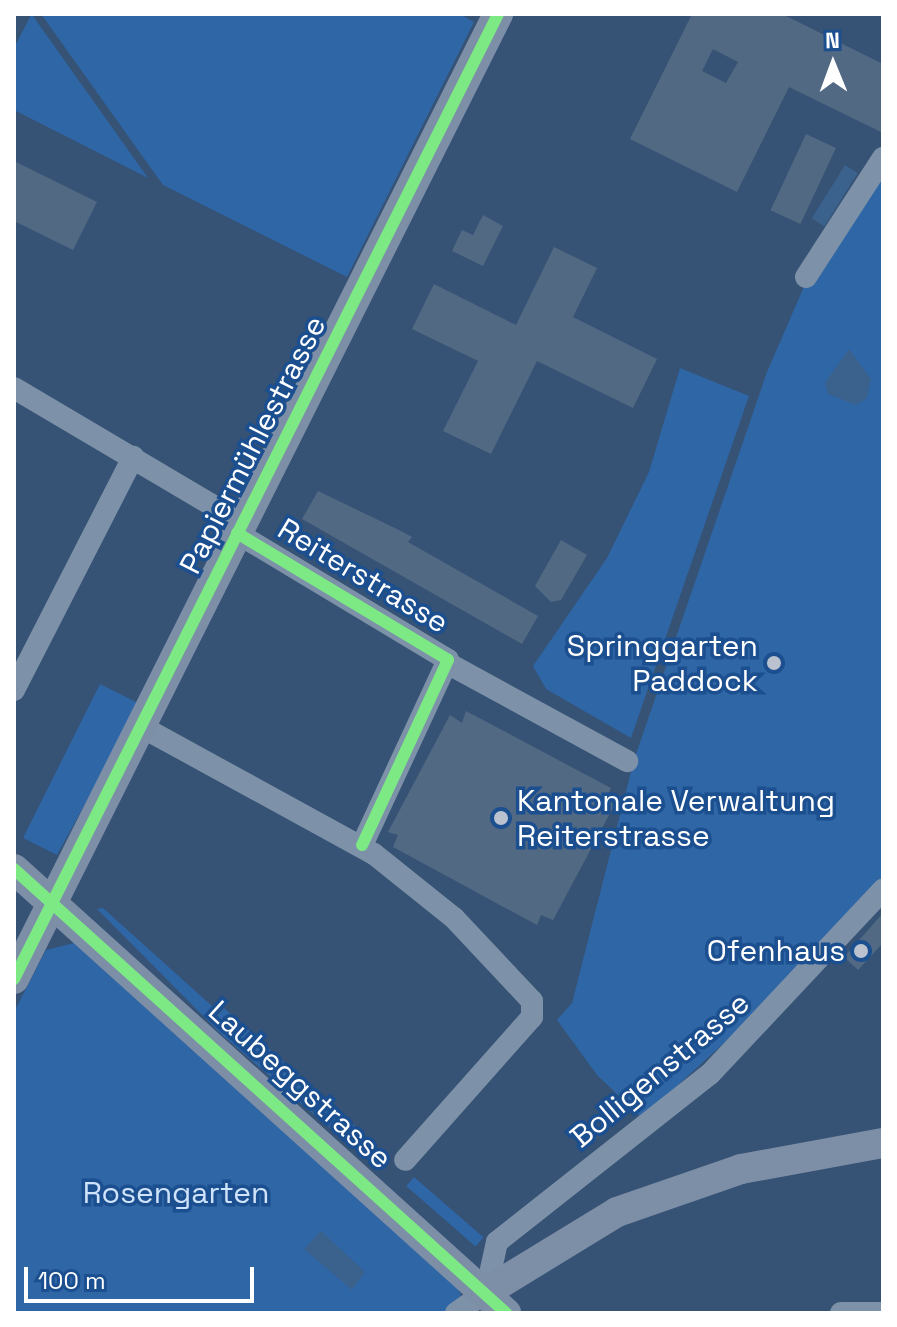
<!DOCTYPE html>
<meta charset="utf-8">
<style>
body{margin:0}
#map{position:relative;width:897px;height:1327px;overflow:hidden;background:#365274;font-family:"Space Grotesk",sans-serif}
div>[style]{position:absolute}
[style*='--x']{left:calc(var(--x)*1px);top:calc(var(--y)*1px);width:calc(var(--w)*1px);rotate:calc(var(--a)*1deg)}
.green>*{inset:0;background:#2f66a5;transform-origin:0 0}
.water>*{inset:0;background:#3b618d;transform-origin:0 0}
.building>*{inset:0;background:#526984;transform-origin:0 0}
.minor>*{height:22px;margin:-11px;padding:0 11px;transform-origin:11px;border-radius:11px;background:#7d92a8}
.major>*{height:30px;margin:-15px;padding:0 15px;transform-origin:15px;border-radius:15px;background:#7d8ea7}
.cycleway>*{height:12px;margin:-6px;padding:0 6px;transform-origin:6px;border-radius:6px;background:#7ce984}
.dots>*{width:22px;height:22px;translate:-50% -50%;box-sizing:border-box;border:4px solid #1b4f8f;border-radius:50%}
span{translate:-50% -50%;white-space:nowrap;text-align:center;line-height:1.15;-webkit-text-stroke:7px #1b4f8f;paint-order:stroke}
.street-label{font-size:30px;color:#fff}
.poi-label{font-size:30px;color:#fff}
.right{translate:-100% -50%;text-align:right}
.left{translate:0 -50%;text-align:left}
.park-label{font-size:30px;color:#cfe3fa}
.frame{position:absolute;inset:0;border:16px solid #fff;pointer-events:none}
.north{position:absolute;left:793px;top:24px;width:80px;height:80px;-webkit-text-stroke:6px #1b4f8f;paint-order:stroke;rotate:359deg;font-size:22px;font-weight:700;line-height:32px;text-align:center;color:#fff}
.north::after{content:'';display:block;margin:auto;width:28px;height:36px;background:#fff;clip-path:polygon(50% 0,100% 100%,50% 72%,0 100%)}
.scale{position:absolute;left:24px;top:1267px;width:230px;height:36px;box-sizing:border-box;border:4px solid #fff;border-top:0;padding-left:10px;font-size:24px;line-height:28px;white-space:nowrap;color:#fff;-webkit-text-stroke:6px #1b4f8f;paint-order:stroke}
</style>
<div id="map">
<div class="green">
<div style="clip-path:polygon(41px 14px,460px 14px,474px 22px,347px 277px,163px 185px)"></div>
<div style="clip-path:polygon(31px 15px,33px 16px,148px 178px,14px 110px,14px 48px)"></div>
<div style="clip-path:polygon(883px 160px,883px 879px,806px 968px,642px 1118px,597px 1075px,557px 1020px,572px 1003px,634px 760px,767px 372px,809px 275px)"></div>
<div style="clip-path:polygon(680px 368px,749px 396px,631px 738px,546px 689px,533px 666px,607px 558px,649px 472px)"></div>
<div style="clip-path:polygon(100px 684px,140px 704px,57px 855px,23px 838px)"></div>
<div style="clip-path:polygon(103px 908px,212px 1006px,219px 1027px,349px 1145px,220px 1033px,97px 909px)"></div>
<div style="clip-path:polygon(74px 943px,457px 1287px,461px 1295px,449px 1313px,14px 1313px,14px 1012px,46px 950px)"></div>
<div style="left:224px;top:1008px;width:186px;height:17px;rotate:42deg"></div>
<div style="left:414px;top:1177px;width:92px;height:12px;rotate:41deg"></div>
</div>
<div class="water">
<div style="left:845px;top:165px;width:15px;height:63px;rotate:32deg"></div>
<div style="clip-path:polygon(849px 349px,871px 379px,867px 398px,856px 405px,828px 394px,825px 383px)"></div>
<div style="clip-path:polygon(321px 1231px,365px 1272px,352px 1290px,304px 1249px)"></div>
</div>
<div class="building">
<div style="clip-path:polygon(evenodd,692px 14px,782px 14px,883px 64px,883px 133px,789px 87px,737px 192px,630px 139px,692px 14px,713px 49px,738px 62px,726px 83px,702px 71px,713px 49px)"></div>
<div style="left:806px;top:134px;width:33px;height:84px;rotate:25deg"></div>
<div style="clip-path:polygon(14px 161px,97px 202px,73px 250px,14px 221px)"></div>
<div style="clip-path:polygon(483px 215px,503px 226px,483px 266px,452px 251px,462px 230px,473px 235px)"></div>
<div style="clip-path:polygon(554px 247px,597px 268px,573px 317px,657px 359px,633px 408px,537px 361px,491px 454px,443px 431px,478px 361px,412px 329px,434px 284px,516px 325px)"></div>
<div style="clip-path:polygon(318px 491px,401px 531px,412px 537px,408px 542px,538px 616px,522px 644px,302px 519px)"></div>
<div style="clip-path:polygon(561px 540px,587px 555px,561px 600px,551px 602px,535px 586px)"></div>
<div style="clip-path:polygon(466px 711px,611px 788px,606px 799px,615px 804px,553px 920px,541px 915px,537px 925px,393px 847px,398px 835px,388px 832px,450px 715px,462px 723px)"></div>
<div style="clip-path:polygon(883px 913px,883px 943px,858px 970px,844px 957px)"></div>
</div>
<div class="minor">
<div style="--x:806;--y:277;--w:142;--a:-57.1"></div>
<div style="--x:14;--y:388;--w:265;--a:30.6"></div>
<div style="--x:237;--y:533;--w:246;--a:31"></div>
<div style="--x:448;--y:660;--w:204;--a:114.9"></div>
<div style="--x:449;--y:664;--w:203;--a:28.6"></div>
<div style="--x:14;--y:690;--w:262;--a:-62.9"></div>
<div style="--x:142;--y:727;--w:264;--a:28.7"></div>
<div style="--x:374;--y:854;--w:102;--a:38.7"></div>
<div style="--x:454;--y:918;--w:114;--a:46.8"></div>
<div style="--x:532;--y:1001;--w:16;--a:90"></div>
<div style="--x:532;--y:1017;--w:191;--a:131.6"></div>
<div style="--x:456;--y:1313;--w:37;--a:-35"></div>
<div style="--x:486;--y:1292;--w:51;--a:-77.6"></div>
<div style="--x:497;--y:1242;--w:271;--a:-38.3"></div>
<div style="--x:710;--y:1074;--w:253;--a:-46.8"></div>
<div style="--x:841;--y:1313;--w:42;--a:0"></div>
</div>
<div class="major">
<div style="--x:14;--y:869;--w:663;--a:42.06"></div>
<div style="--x:14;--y:979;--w:1080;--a:-63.36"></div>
<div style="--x:486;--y:1292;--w:153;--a:-31.4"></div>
<div style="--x:617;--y:1212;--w:131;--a:-19.1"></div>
<div style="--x:741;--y:1169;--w:144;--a:-10.4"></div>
</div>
<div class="cycleway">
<div style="--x:237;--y:533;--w:246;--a:31"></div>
<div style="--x:448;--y:660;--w:204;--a:114.9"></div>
<div style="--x:14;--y:869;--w:663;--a:42.06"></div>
<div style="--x:14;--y:979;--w:1080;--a:-63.36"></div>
</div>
<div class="dots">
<div style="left:774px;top:663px;background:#b9c2ce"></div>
<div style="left:501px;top:818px;background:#b9c2ce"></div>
<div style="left:861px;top:951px;background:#b9c2ce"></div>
</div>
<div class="street-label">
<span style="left:253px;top:445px;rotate:-63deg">Papiermühlestrasse</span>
<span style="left:363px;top:576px;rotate:31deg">Reiterstrasse</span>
<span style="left:660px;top:1070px;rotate:-40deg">Bolligenstrasse</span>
<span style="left:300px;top:1085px;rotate:42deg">Laubeggstrasse</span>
</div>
<div class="poi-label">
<span class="right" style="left:758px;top:663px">Springgarten<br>Paddock</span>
<span class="left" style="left:517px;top:818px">Kantonale Verwaltung<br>Reiterstrasse</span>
<span class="right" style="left:845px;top:951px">Ofenhaus</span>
</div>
<div class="park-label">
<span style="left:176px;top:1193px">Rosengarten</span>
</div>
<div class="frame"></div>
<div class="north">N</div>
<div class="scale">100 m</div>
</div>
